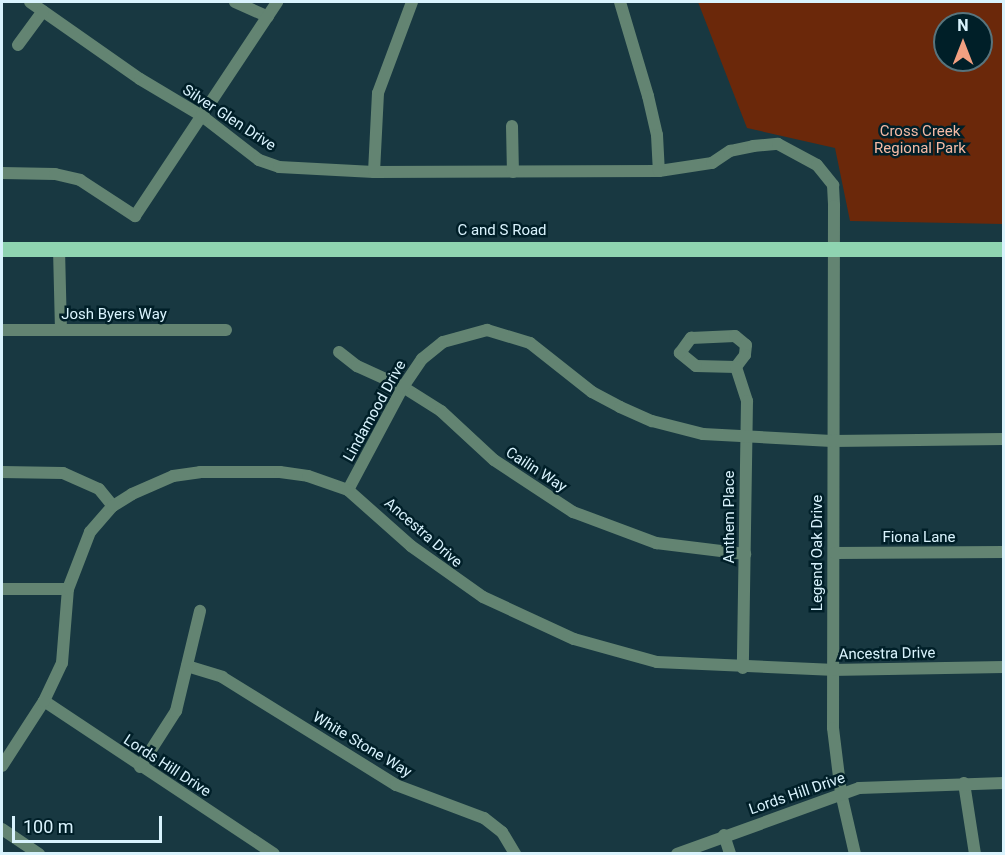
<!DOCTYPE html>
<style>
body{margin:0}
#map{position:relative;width:1005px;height:855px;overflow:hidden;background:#183841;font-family:Roboto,sans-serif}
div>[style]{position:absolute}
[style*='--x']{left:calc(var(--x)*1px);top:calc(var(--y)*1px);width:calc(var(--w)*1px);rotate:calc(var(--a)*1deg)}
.green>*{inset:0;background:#6b280a}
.minor>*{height:12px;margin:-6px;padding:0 6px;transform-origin:6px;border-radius:6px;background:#638472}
.major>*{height:15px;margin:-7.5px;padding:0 7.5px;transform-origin:7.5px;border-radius:7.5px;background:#8fd4b1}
span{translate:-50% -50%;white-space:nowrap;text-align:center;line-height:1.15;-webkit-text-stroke:5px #001f28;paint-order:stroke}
.street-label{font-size:15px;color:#d9f3fd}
.park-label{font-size:15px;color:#f4baa5}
.frame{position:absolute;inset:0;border:3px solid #d9f3fd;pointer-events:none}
.north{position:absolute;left:933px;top:12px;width:60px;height:60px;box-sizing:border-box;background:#001f28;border:2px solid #57747d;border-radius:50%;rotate:0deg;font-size:16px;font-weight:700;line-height:24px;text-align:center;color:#d9f3fd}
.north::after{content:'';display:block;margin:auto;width:21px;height:27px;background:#f2a081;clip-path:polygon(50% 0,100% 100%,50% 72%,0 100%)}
.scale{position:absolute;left:12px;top:816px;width:150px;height:27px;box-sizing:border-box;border:3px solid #d9f3fd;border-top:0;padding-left:8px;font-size:18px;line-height:21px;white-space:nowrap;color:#d9f3fd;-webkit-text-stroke:4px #001f28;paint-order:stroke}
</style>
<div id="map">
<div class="green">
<div style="clip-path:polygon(evenodd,698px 2px,1003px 2px,1003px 224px,850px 221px,835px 148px,747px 128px,698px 2px,945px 24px,981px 24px,981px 60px,945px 60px,945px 24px)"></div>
</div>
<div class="minor">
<div style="--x:30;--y:2;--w:134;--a:35"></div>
<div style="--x:140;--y:79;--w:72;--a:30.8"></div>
<div style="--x:202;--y:116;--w:72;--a:37.7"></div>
<div style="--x:259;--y:160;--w:21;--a:19"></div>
<div style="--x:279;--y:167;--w:95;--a:3"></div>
<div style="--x:374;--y:172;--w:285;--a:-0.2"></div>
<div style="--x:659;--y:171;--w:54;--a:-8.6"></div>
<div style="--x:712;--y:163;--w:22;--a:-34"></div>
<div style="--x:730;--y:151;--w:24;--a:-12"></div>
<div style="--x:753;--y:146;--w:25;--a:-5"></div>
<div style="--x:778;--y:144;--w:44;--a:28.3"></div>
<div style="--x:817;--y:165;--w:26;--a:51"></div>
<div style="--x:833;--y:185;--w:21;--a:87"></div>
<div style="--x:834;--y:206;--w:522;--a:90.11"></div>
<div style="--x:833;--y:728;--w:65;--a:83"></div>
<div style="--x:841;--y:793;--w:63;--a:77.1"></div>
<div style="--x:235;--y:2;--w:36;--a:24"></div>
<div style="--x:620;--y:2;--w:98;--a:73.4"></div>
<div style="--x:648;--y:96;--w:40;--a:77"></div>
<div style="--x:657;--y:135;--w:36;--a:87"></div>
<div style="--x:18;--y:45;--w:42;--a:-53.7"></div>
<div style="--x:512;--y:126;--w:46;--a:88.8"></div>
<div style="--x:374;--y:172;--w:79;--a:-87.1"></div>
<div style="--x:378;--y:93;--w:97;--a:-69.5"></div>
<div style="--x:2;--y:173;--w:53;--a:1.1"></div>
<div style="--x:55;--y:174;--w:26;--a:13"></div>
<div style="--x:80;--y:180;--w:66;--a:33.2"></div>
<div style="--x:135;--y:216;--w:257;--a:-56.4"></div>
<div style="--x:59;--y:249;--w:81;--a:88.6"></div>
<div style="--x:2;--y:330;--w:224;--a:0"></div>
<div style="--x:339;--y:352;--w:23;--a:38"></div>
<div style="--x:357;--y:366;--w:51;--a:24.5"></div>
<div style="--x:403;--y:387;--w:45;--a:32.3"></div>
<div style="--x:441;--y:411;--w:72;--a:42.8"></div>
<div style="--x:494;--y:460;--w:95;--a:33.4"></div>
<div style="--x:573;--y:512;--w:89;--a:20.5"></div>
<div style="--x:656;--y:543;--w:90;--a:7"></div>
<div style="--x:736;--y:367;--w:40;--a:-178.6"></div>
<div style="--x:696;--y:366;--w:21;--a:-141"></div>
<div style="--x:680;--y:353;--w:19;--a:-54"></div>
<div style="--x:691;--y:338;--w:44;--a:-2.6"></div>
<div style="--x:735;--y:336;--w:14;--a:39"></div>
<div style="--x:746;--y:345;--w:10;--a:96"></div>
<div style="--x:745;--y:355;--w:15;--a:127"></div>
<div style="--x:736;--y:367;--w:36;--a:72"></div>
<div style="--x:747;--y:401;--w:267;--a:90.9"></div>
<div style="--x:2;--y:472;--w:61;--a:0.9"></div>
<div style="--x:63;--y:473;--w:39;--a:24"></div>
<div style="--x:99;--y:489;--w:22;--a:51"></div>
<div style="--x:348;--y:490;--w:117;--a:-61.9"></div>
<div style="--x:403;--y:387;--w:34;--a:-56"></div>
<div style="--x:422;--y:359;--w:27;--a:-39"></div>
<div style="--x:443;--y:342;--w:46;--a:-15.3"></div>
<div style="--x:487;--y:330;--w:45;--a:16.8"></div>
<div style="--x:530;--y:343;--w:79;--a:38.3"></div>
<div style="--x:592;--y:392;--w:32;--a:28"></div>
<div style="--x:620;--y:407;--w:35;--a:24"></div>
<div style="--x:652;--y:421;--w:53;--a:14.3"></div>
<div style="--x:703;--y:434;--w:129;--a:3.1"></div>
<div style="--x:832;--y:441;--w:172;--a:-0.7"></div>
<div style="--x:835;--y:553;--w:169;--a:-0.3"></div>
<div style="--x:2;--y:589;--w:66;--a:0"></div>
<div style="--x:187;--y:666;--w:37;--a:17"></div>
<div style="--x:222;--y:677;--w:205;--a:31.8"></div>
<div style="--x:396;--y:785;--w:94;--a:20.6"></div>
<div style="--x:484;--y:818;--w:23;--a:38"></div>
<div style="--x:502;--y:832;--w:26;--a:59"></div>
<div style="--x:44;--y:701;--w:276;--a:33.6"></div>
<div style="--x:2;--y:766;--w:77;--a:-57.1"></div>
<div style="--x:44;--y:701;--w:42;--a:-64.7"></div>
<div style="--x:62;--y:663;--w:74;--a:-85.4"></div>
<div style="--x:68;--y:589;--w:61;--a:-68.9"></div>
<div style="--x:90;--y:532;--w:35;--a:-49"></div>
<div style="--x:113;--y:506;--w:22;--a:-32"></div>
<div style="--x:132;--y:494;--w:45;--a:-23.7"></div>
<div style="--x:173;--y:476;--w:27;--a:-8"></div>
<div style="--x:200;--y:472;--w:80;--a:0"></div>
<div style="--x:280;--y:472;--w:28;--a:8"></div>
<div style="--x:308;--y:476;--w:42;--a:19.3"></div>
<div style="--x:348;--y:490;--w:84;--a:41.6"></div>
<div style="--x:411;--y:546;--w:88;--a:35.3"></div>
<div style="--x:483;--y:597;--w:100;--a:24.8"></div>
<div style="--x:574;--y:639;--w:86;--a:15.5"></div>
<div style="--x:657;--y:662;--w:173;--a:2.6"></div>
<div style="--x:830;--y:670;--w:174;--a:-1"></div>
<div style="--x:140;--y:767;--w:67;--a:-57.3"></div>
<div style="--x:176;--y:711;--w:103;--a:-76.5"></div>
<div style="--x:964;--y:783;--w:72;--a:81.2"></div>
<div style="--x:2;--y:829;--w:45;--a:34"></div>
<div style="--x:724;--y:835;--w:20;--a:72"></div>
<div style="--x:677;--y:854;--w:194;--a:-19.9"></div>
<div style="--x:859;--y:788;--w:145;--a:-2"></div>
</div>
<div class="major">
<div style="--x:2;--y:249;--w:1002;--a:0"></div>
</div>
<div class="street-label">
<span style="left:229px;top:118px;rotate:33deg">Silver Glen Drive</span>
<span style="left:502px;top:231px">C and S Road</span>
<span style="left:114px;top:315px">Josh Byers Way</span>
<span style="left:375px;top:411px;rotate:-61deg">Lindamood Drive</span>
<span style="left:536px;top:470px;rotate:33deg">Cailin Way</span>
<span style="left:730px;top:517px;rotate:-90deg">Anthem Place</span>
<span style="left:423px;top:533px;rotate:41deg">Ancestra Drive</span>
<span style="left:919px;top:538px">Fiona Lane</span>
<span style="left:818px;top:553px;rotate:-90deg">Legend Oak Drive</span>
<span style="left:887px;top:654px;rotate:-1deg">Ancestra Drive</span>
<span style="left:362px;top:745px;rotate:31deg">White Stone Way</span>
<span style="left:167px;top:766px;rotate:33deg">Lords Hill Drive</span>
<span style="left:797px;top:794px;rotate:-19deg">Lords Hill Drive</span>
</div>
<div class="park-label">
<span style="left:920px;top:140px">Cross Creek<br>Regional Park</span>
</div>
<div class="frame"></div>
<div class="north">N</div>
<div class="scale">100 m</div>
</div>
